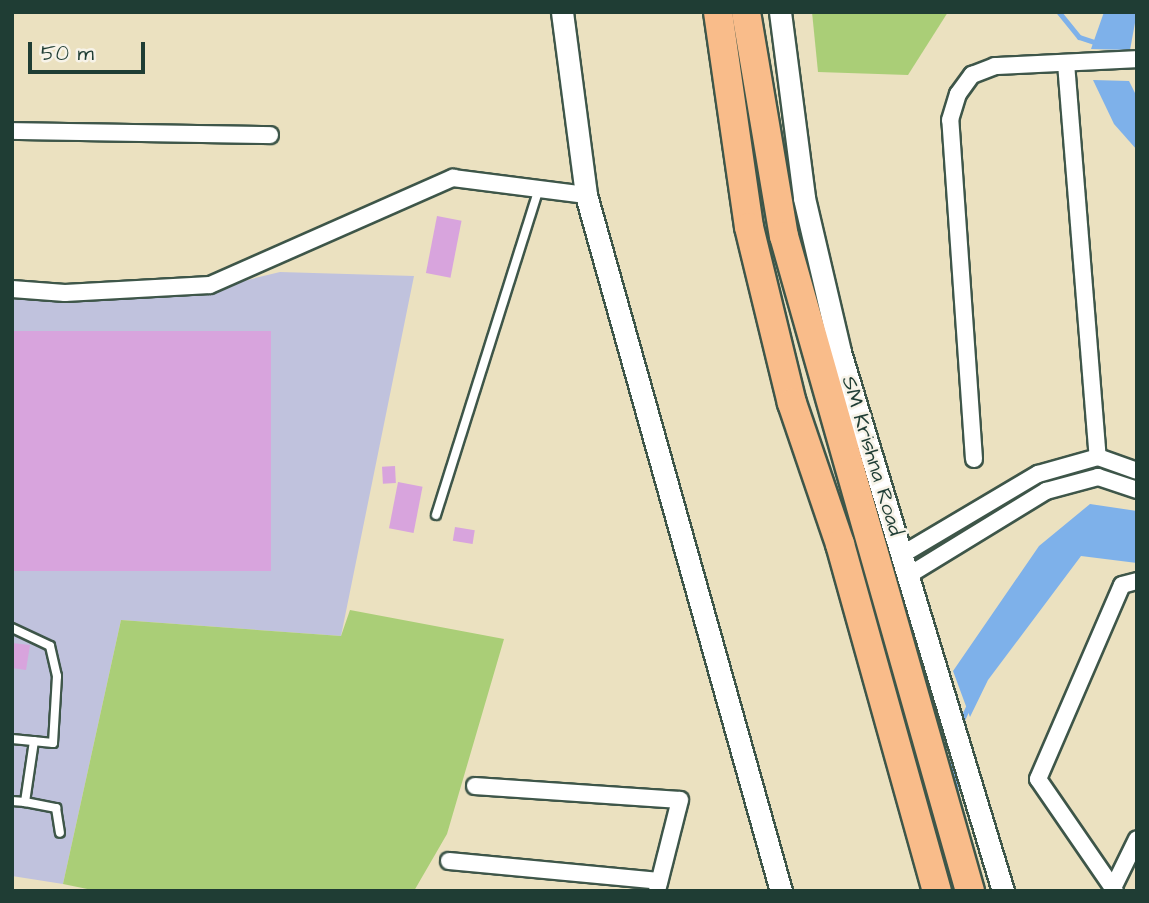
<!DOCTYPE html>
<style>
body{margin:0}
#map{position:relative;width:1149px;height:903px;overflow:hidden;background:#ebe1c0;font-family:"Architects Daughter",sans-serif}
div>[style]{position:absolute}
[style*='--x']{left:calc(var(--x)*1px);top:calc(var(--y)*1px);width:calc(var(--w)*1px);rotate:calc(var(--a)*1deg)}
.industrial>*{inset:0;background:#c0c2dd}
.green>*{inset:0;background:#aace77}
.water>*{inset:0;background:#7eb1ea}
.stream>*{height:4.5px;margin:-2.25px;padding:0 2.25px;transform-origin:2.25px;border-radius:2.25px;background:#7eb1ea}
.building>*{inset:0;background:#d8a4dd;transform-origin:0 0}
.roads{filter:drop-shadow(2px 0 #3e5649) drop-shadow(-2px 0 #3e5649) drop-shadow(0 2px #3e5649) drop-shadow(0 -2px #3e5649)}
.service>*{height:8px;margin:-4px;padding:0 4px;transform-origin:4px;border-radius:4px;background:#fff}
.minor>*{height:16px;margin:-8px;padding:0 8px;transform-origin:8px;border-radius:8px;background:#fff}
.tertiary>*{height:21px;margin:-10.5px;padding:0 10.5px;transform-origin:10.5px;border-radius:10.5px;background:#fff}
.trunk>*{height:28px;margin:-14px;padding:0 14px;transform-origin:14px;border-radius:14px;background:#f9bc8a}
span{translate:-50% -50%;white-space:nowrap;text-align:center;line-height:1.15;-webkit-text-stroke:5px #f7f3e8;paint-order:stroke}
.street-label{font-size:21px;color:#1f3d34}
.frame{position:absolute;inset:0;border:14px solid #1f3d34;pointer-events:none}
.scale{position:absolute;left:28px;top:42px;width:117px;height:32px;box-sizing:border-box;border:4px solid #1f3d34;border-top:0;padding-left:9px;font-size:21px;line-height:24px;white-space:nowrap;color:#1f3d34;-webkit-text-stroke:5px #f7f3e8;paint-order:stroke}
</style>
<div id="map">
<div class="industrial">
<div style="clip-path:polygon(280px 272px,414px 276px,341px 636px,121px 620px,63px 884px,12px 876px,12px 297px,178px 297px)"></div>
</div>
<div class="green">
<div style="clip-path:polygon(812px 12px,948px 12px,908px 75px,818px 72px)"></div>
<div style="clip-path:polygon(350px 610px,504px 639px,447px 834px,414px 891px,97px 891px,63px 884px,121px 620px,341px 636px)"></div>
</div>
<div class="water">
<div style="clip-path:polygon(1104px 12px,1137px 12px,1130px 50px,1091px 49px)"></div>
<div style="clip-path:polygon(1093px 80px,1129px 81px,1137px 97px,1137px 150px,1114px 124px)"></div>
<div style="clip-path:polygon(1090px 504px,1137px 511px,1137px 563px,1081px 556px,988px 680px,970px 717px,953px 671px,1039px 546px)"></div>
</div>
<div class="stream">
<div style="--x:1059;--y:12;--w:32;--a:51"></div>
<div style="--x:1079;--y:37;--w:20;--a:18"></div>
<div style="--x:961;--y:722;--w:19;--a:-65"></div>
<div style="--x:951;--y:747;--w:49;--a:83"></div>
</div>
<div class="building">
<div style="left:437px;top:216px;width:25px;height:58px;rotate:11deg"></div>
<div style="left:12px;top:331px;width:259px;height:240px"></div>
<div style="left:395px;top:466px;width:17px;height:13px;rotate:87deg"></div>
<div style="left:398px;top:482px;width:25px;height:47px;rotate:11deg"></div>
<div style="left:455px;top:527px;width:20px;height:14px;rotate:9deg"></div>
<div style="clip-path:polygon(12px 643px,30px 645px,26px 670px,12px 668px)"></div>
</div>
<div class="roads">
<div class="service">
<div style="--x:436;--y:515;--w:342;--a:-72.5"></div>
<div style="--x:12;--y:628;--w:42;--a:25.3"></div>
<div style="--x:50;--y:646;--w:31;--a:77"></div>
<div style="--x:57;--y:676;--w:67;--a:93.4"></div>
<div style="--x:53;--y:743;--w:41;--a:-174.4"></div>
<div style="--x:34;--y:741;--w:62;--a:98.4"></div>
<div style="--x:25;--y:802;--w:32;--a:11"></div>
<div style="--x:56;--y:808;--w:25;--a:81"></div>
<div style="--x:12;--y:801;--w:13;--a:4"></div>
</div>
<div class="minor">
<div style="--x:1066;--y:63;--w:395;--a:85.4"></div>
<div style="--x:12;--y:131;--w:258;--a:0.9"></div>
<div style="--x:12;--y:289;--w:53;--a:4.3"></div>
<div style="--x:65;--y:293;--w:145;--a:-3.2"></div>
<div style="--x:210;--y:285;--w:266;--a:-23.8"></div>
<div style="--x:453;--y:178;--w:134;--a:7.3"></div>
<div style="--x:974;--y:459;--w:340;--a:-94"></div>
<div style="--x:950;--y:120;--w:27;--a:-73"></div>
<div style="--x:958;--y:94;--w:24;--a:-54"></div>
<div style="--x:972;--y:75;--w:25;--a:-21"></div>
<div style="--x:995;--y:66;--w:142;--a:-2.8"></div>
<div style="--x:903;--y:554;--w:157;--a:-30.7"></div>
<div style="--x:1038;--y:474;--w:62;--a:-15.8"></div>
<div style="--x:1098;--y:457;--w:41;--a:19.7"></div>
<div style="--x:909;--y:575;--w:161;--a:-31.5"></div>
<div style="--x:1046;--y:491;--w:54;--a:-15.1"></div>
<div style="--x:1098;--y:477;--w:41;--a:18.4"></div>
<div style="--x:475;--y:786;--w:205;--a:3.9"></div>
<div style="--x:680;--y:800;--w:94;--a:104.2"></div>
<div style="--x:449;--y:861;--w:211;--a:5.4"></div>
<div style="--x:1114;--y:886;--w:52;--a:-63.9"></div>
<div style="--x:1115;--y:891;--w:136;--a:-124.5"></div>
<div style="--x:1038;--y:779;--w:211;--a:-66.6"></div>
<div style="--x:1122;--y:585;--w:16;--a:-15"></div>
</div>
<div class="tertiary">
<div style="--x:562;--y:12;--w:185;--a:82.5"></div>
<div style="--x:586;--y:195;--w:723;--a:74.35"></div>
<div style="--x:780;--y:12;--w:188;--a:82.6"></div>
<div style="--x:804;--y:198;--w:158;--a:76.8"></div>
<div style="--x:840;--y:352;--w:563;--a:73.17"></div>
</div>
<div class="trunk">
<div style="--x:718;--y:12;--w:217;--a:81.8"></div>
<div style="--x:749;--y:227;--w:181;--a:76.3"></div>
<div style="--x:792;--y:403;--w:149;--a:71.2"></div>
<div style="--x:840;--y:544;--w:360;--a:74.4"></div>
<div style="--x:746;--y:12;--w:227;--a:80.4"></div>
<div style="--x:784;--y:236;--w:681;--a:74.15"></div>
</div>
</div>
<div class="street-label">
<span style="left:872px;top:456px;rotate:73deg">SM Krishna Road</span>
</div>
<div class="frame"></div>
<div class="scale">50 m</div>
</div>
